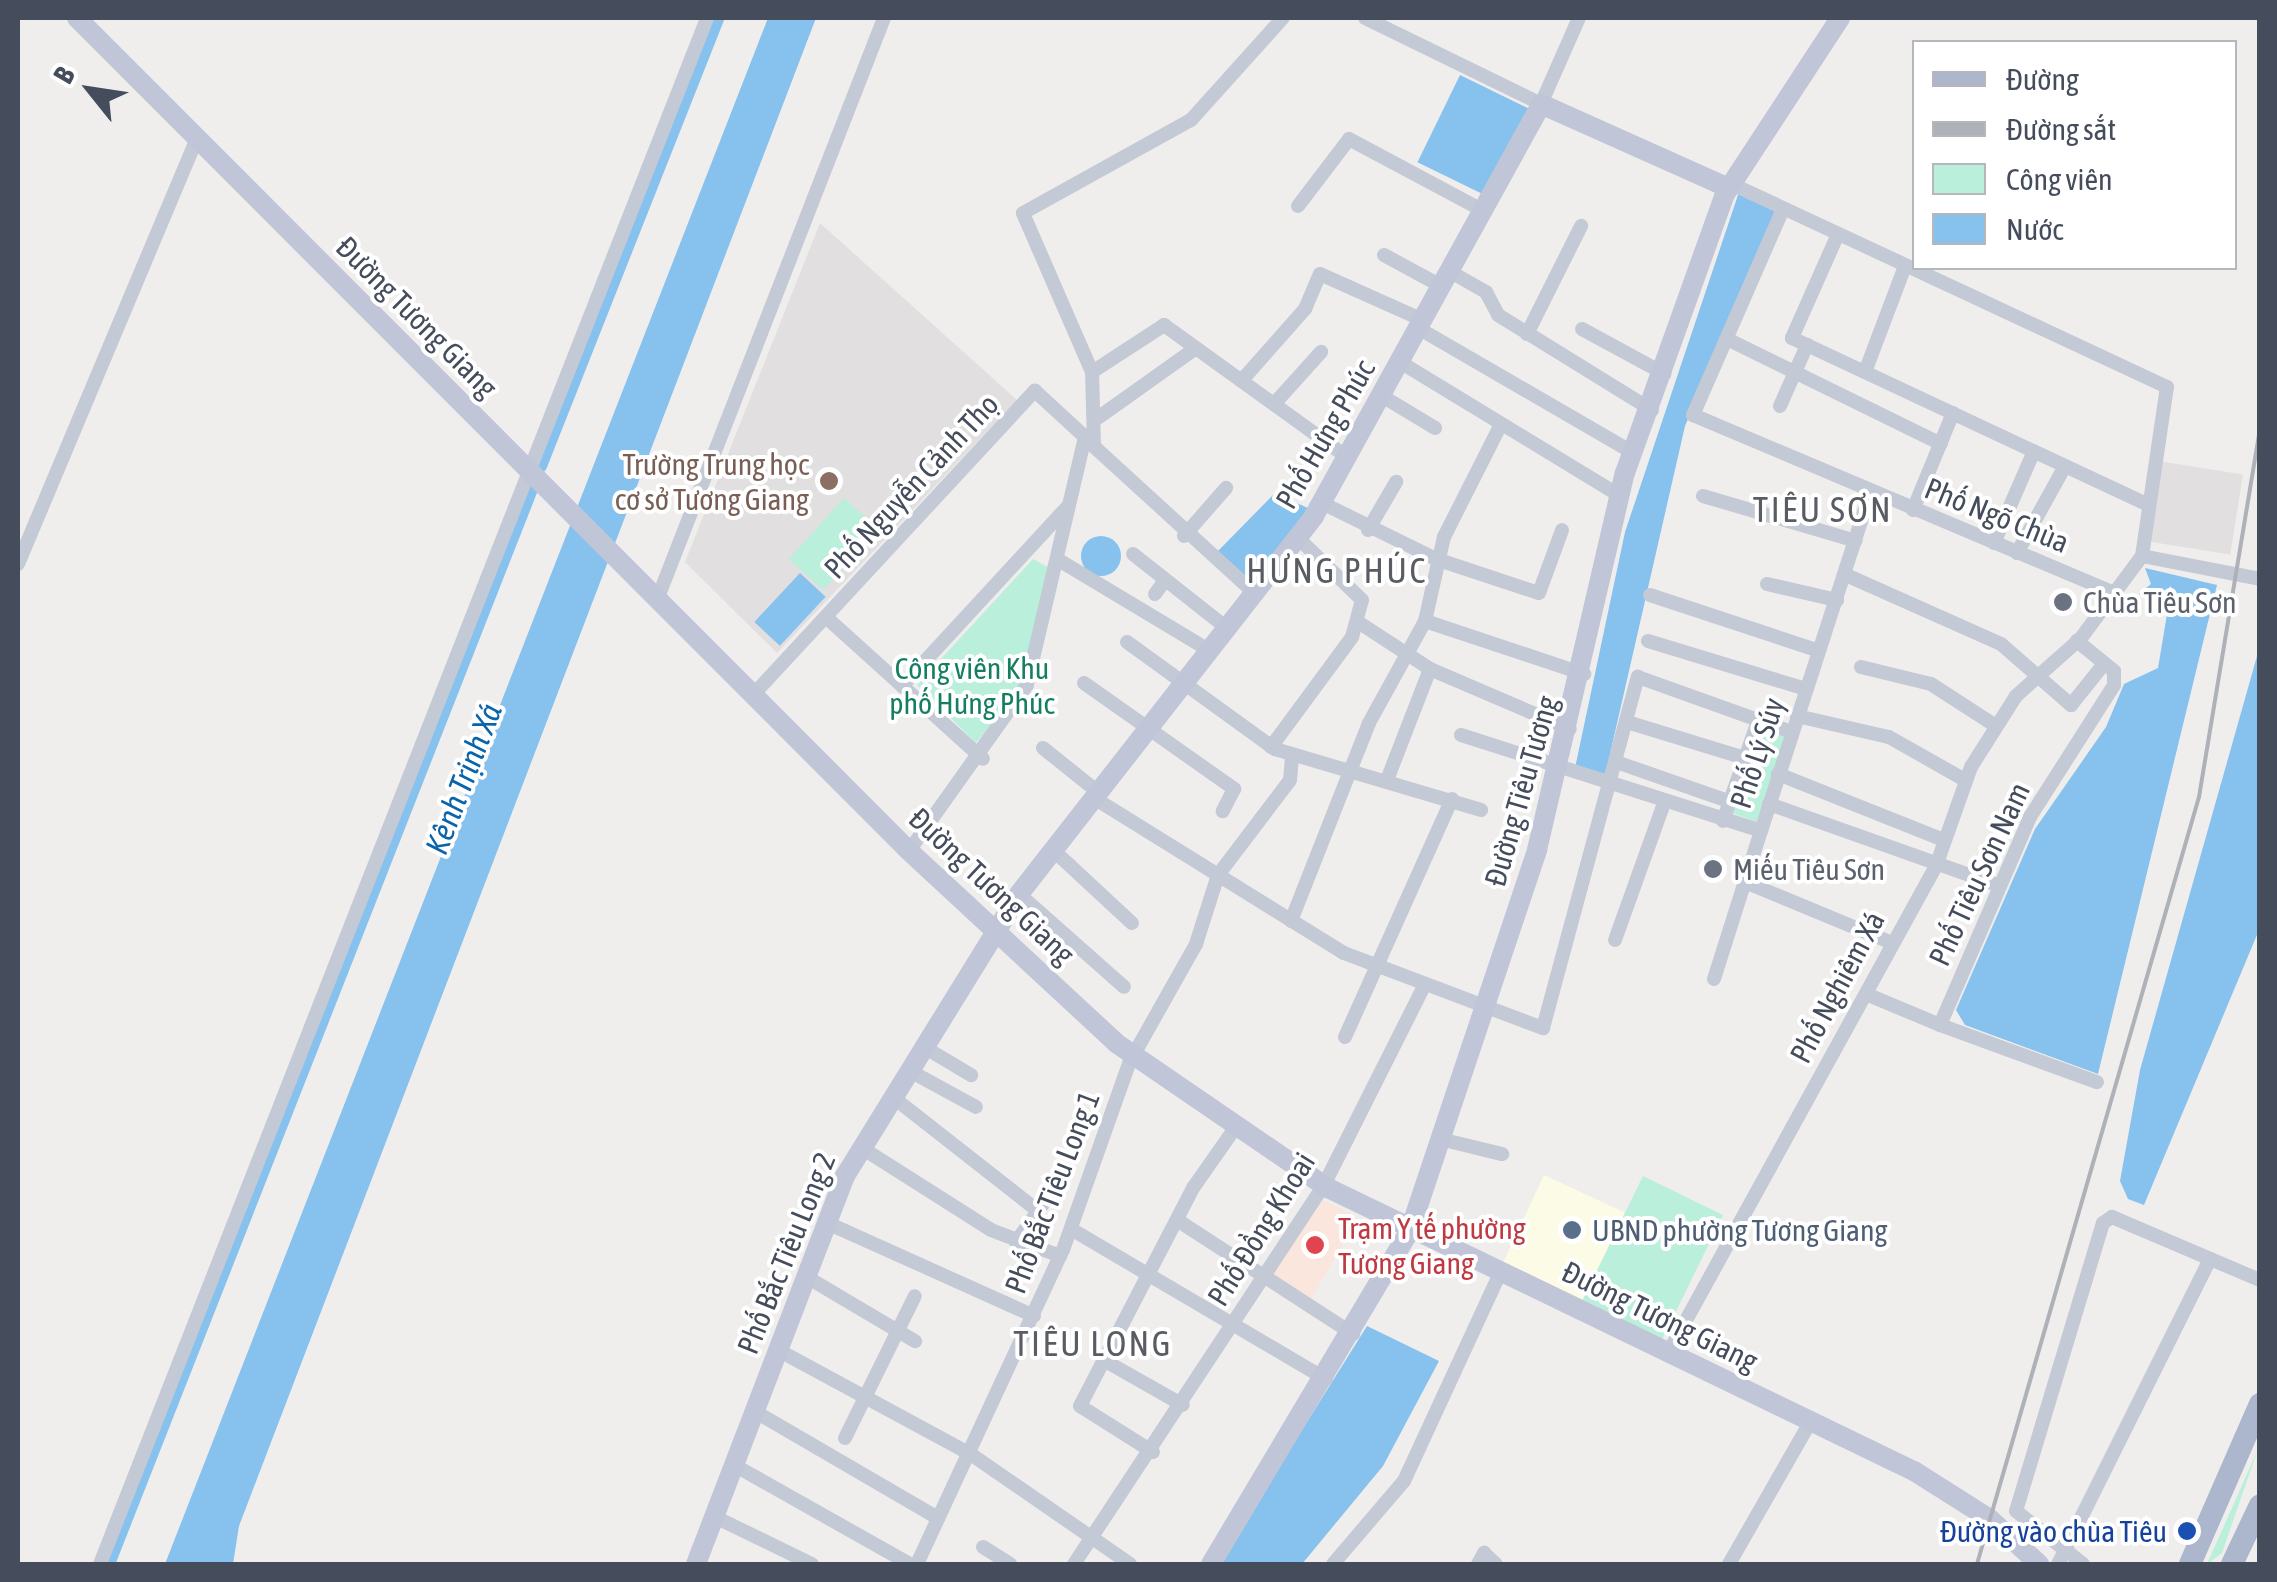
<!DOCTYPE html>
<meta charset="utf-8">
<style>
body{margin:0}
#map{position:relative;width:2277px;height:1582px;overflow:hidden;background:#f0eeed;font-family:"Asap Condensed",sans-serif}
div>[style]{position:absolute}
[style*='--x']{left:calc(var(--x)*1px);top:calc(var(--y)*1px);width:calc(var(--w)*1px);rotate:calc(var(--a)*1deg)}
.commercial>*{inset:0;background:#fcfbe6;transform-origin:0 0}
.education>*{inset:0;background:#e1dfdf;transform-origin:0 0}
.medical>*{inset:0;background:#fbe6dd}
.green>*{inset:0;background:#baefdb;transform-origin:0 0}
.water>*{inset:0;background:#87c1ed;transform-origin:0 0}
.round{border-radius:50%}
.canal>*{height:14px;margin:-7px;padding:0 7px;transform-origin:7px;border-radius:7px;background:#87c1ed}
.street>*{height:14px;margin:-7px;padding:0 7px;transform-origin:7px;border-radius:7px;background:#c3c9d5}
.secondary>*{height:20px;margin:-10px;padding:0 10px;transform-origin:10px;border-radius:10px;background:#c0c6d7}
.primary>*{height:22px;margin:-11px;padding:0 11px;transform-origin:11px;border-radius:11px;background:#acb6cd}
.rail>*{height:4px;margin:-2px;padding:0 2px;transform-origin:2px;border-radius:2px;background:#afb1b8}
.dots>*{width:28px;height:28px;translate:-50% -50%;box-sizing:border-box;border:5px solid #fff;border-radius:50%}
span{translate:-50% -50%;white-space:nowrap;text-align:center;line-height:1.15;-webkit-text-stroke:8px #fff;paint-order:stroke}
.street-label{font-size:30px;color:#454c5b}
.education-label{font-size:30px;color:#785e54}
.right{translate:-100% -50%;text-align:right}
.worship-label{font-size:30px;color:#5b616d}
.left{translate:0 -50%;text-align:left}
.park-label{font-size:30px;color:#157e61}
.health-label{font-size:30px;color:#be3a42}
.service-label{font-size:30px;color:#4e5e75}
.transit-label{font-size:30px;color:#164399}
.water-label{font-size:32px;color:#0a64aa;font-style:italic}
.quarter-label{font-size:35px;color:#5a5c63;letter-spacing:2.5px}
.frame{position:absolute;inset:0;border:20px solid #454c5b;pointer-events:none}
.legend{position:absolute;left:1912px;top:40px;width:325px;height:230px;box-sizing:border-box;background:#fff;border:2px solid #b5b7bd;margin:0;padding:12px 18px;list-style:none;font-size:30px;color:#454c5b}
.legend li{display:flex;align-items:center;gap:20px;height:50px}
.legend b{width:50px;border:2px solid #b5b7bd}
.north{position:absolute;left:40px;top:40px;width:100px;height:100px;-webkit-text-stroke:8px #fff;paint-order:stroke;rotate:300deg;font-size:28px;font-weight:700;line-height:40px;text-align:center;color:#454c5b}
.north::after{content:'';display:block;margin:auto;width:35px;height:45px;background:#454c5b;clip-path:polygon(50% 0,100% 100%,50% 72%,0 100%)}
</style>
<div id="map">
<div class="commercial">
<div style="left:1544px;top:1175px;width:89px;height:97px;rotate:25deg"></div>
</div>
<div class="education">
<div style="clip-path:polygon(820px 223px,1017px 400px,777px 653px,685px 562px)"></div>
<div style="left:2158px;top:461px;width:86px;height:81px;rotate:9deg"></div>
</div>
<div class="medical">
<div style="clip-path:polygon(1320px 1198px,1358px 1218px,1311px 1299px,1269px 1272px)"></div>
</div>
<div class="green">
<div style="left:844px;top:498px;width:46px;height:82px;rotate:42deg"></div>
<div style="clip-path:polygon(1033px 559px,1050px 568px,1020px 687px,976px 743px,917px 685px)"></div>
<div style="left:1760px;top:724px;width:30px;height:93px;rotate:20deg"></div>
<div style="left:1643px;top:1176px;width:89px;height:138px;rotate:26deg"></div>
<div style="clip-path:polygon(2259px 1446px,2222px 1553px,2207px 1564px,2259px 1447px)"></div>
</div>
<div class="water">
<div style="clip-path:polygon(768px 18px,816px 18px,239px 1526px,233px 1564px,165px 1564px)"></div>
<div style="left:1460px;top:75px;width:77px;height:97px;rotate:26deg"></div>
<div style="clip-path:polygon(1739px 192px,1778px 212px,1685px 426px,1605px 776px,1575px 768px,1625px 532px)"></div>
<div style="clip-path:polygon(1275px 493px,1312px 510px,1252px 584px,1217px 552px)"></div>
<div class="round" style="left:1081px;top:536px;width:40px;height:40px"></div>
<div style="clip-path:polygon(2145px 568px,2217px 585px,2098px 1074px,1965px 1025px,1956px 1010px,2035px 829px,2106px 727px,2124px 684px,2158px 668px,2167px 614px,2139px 594px,2151px 584px)"></div>
<div style="left:800px;top:573px;width:35px;height:67px;rotate:43deg"></div>
<div style="clip-path:polygon(2259px 649px,2259px 930px,2144px 1205px,2128px 1199px,2120px 1181px,2140px 1070px)"></div>
<div style="clip-path:polygon(1367px 1326px,1439px 1361px,1383px 1466px,1302px 1564px,1218px 1564px)"></div>
</div>
<div class="canal">
<div style="--x:540;--y:466;--w:482;--a:-68.4"></div>
<div style="--x:108;--y:1564;--w:1155;--a:-68.52"></div>
</div>
<div class="street">
<div style="--x:1365;--y:18;--w:196;--a:26"></div>
<div style="--x:1541;--y:104;--w:94;--a:-66.2"></div>
<div style="--x:1298;--y:206;--w:84;--a:-52.7"></div>
<div style="--x:1349;--y:139;--w:151;--a:28.1"></div>
<div style="--x:1783;--y:209;--w:225;--a:113.6"></div>
<div style="--x:1693;--y:415;--w:459;--a:22.9"></div>
<div style="--x:1838;--y:234;--w:114;--a:113.9"></div>
<div style="--x:1792;--y:338;--w:393;--a:25.1"></div>
<div style="--x:1384;--y:255;--w:65;--a:28.5"></div>
<div style="--x:1449;--y:271;--w:43;--a:29.6"></div>
<div style="--x:1486;--y:292;--w:26;--a:62"></div>
<div style="--x:1498;--y:315;--w:181;--a:31.7"></div>
<div style="--x:1418;--y:328;--w:250;--a:30.1"></div>
<div style="--x:1582;--y:329;--w:94;--a:28.5"></div>
<div style="--x:1527;--y:334;--w:121;--a:-63.4"></div>
<div style="--x:1727;--y:339;--w:238;--a:26.1"></div>
<div style="--x:1400;--y:362;--w:256;--a:31.3"></div>
<div style="--x:1092;--y:372;--w:86;--a:-33.1"></div>
<div style="--x:1164;--y:325;--w:226;--a:35.8"></div>
<div style="--x:1865;--y:372;--w:113;--a:-69.3"></div>
<div style="--x:1243;--y:379;--w:94;--a:-48.5"></div>
<div style="--x:1305;--y:309;--w:38;--a:-67"></div>
<div style="--x:1320;--y:274;--w:113;--a:24.1"></div>
<div style="--x:1382;--y:396;--w:62;--a:31.1"></div>
<div style="--x:1275;--y:403;--w:69;--a:-48"></div>
<div style="--x:1780;--y:406;--w:67;--a:-66.1"></div>
<div style="--x:1099;--y:417;--w:119;--a:-35.4"></div>
<div style="--x:1089;--y:442;--w:219;--a:42.4"></div>
<div style="--x:1094;--y:446;--w:74;--a:-91.5"></div>
<div style="--x:1092;--y:372;--w:173;--a:-113.5"></div>
<div style="--x:1023;--y:213;--w:192;--a:-29"></div>
<div style="--x:1191;--y:120;--w:137;--a:-48"></div>
<div style="--x:1703;--y:496;--w:159;--a:16.4"></div>
<div style="--x:1322;--y:503;--w:127;--a:26.2"></div>
<div style="--x:1436;--y:559;--w:108;--a:18.3"></div>
<div style="--x:1539;--y:593;--w:67;--a:-69.9"></div>
<div style="--x:1913;--y:510;--w:105;--a:-67.6"></div>
<div style="--x:1368;--y:530;--w:56;--a:-59.7"></div>
<div style="--x:1184;--y:536;--w:64;--a:-48.8"></div>
<div style="--x:1994;--y:543;--w:100;--a:-66.5"></div>
<div style="--x:2017;--y:553;--w:99;--a:-61.1"></div>
<div style="--x:1133;--y:554;--w:115;--a:38.3"></div>
<div style="--x:2142;--y:556;--w:120;--a:11"></div>
<div style="--x:1057;--y:559;--w:173;--a:31"></div>
<div style="--x:18;--y:564;--w:462;--a:-67.2"></div>
<div style="--x:1846;--y:575;--w:170;--a:24"></div>
<div style="--x:2001;--y:644;--w:93;--a:41.1"></div>
<div style="--x:2071;--y:705;--w:53;--a:-51.2"></div>
<div style="--x:1767;--y:584;--w:72;--a:12.9"></div>
<div style="--x:1155;--y:594;--w:17;--a:-54"></div>
<div style="--x:1650;--y:595;--w:178;--a:18.3"></div>
<div style="--x:657;--y:600;--w:625;--a:-68.69"></div>
<div style="--x:827;--y:618;--w:210;--a:42.1"></div>
<div style="--x:1425;--y:621;--w:168;--a:18.4"></div>
<div style="--x:1358;--y:622;--w:86;--a:33.1"></div>
<div style="--x:1648;--y:641;--w:165;--a:16.9"></div>
<div style="--x:1127;--y:642;--w:183;--a:35.9"></div>
<div style="--x:1275;--y:749;--w:215;--a:16.5"></div>
<div style="--x:1861;--y:667;--w:72;--a:13.7"></div>
<div style="--x:1931;--y:684;--w:77;--a:32.9"></div>
<div style="--x:1084;--y:683;--w:184;--a:35.2"></div>
<div style="--x:1234;--y:789;--w:25;--a:117"></div>
<div style="--x:902;--y:686;--w:243;--a:-47.3"></div>
<div style="--x:753;--y:695;--w:415;--a:-47.2"></div>
<div style="--x:1035;--y:391;--w:68;--a:42.6"></div>
<div style="--x:1085;--y:437;--w:255;--a:103.2"></div>
<div style="--x:1027;--y:685;--w:204;--a:125.4"></div>
<div style="--x:1797;--y:716;--w:94;--a:12.9"></div>
<div style="--x:1889;--y:737;--w:87;--a:29.5"></div>
<div style="--x:1627;--y:722;--w:123;--a:17"></div>
<div style="--x:1461;--y:735;--w:315;--a:17.7"></div>
<div style="--x:1761;--y:831;--w:357;--a:-72.1"></div>
<div style="--x:1271;--y:747;--w:137;--a:-53.6"></div>
<div style="--x:1352;--y:637;--w:38;--a:-75"></div>
<div style="--x:1362;--y:600;--w:88;--a:-135.9"></div>
<div style="--x:1043;--y:748;--w:70;--a:38.7"></div>
<div style="--x:1619;--y:763;--w:119;--a:19.2"></div>
<div style="--x:1778;--y:774;--w:179;--a:21.7"></div>
<div style="--x:1387;--y:780;--w:119;--a:-68.8"></div>
<div style="--x:1430;--y:669;--w:152;--a:23.2"></div>
<div style="--x:1094;--y:798;--w:146;--a:31.8"></div>
<div style="--x:1218;--y:875;--w:119;--a:-52.8"></div>
<div style="--x:1290;--y:780;--w:23;--a:-85"></div>
<div style="--x:1769;--y:804;--w:245;--a:19.5"></div>
<div style="--x:1723;--y:821;--w:106;--a:-70.7"></div>
<div style="--x:1052;--y:849;--w:109;--a:42.8"></div>
<div style="--x:1745;--y:882;--w:159;--a:22.5"></div>
<div style="--x:1019;--y:894;--w:140;--a:41.5"></div>
<div style="--x:1291;--y:921;--w:213;--a:-68.5"></div>
<div style="--x:1369;--y:723;--w:116;--a:-61.2"></div>
<div style="--x:1425;--y:621;--w:86;--a:-77.3"></div>
<div style="--x:1444;--y:537;--w:124;--a:-63.2"></div>
<div style="--x:1615;--y:940;--w:145;--a:-70.3"></div>
<div style="--x:1714;--y:979;--w:155;--a:-72.4"></div>
<div style="--x:1866;--y:994;--w:80;--a:22.7"></div>
<div style="--x:1940;--y:1025;--w:227;--a:-66.6"></div>
<div style="--x:2030;--y:817;--w:156;--a:-57.5"></div>
<div style="--x:2114;--y:685;--w:14;--a:-90"></div>
<div style="--x:2114;--y:671;--w:48;--a:-141"></div>
<div style="--x:1940;--y:1025;--w:167;--a:20"></div>
<div style="--x:1345;--y:1037;--w:261;--a:-65.8"></div>
<div style="--x:924;--y:1047;--w:55;--a:30.8"></div>
<div style="--x:1133;--y:1056;--w:129;--a:-60.6"></div>
<div style="--x:1196;--y:944;--w:72;--a:-72.3"></div>
<div style="--x:1218;--y:875;--w:148;--a:31.8"></div>
<div style="--x:1344;--y:953;--w:213;--a:20.7"></div>
<div style="--x:1543;--y:1028;--w:364;--a:-74.9"></div>
<div style="--x:1638;--y:677;--w:164;--a:19.7"></div>
<div style="--x:910;--y:1071;--w:75;--a:28.6"></div>
<div style="--x:894;--y:1098;--w:183;--a:38.1"></div>
<div style="--x:1444;--y:1140;--w:60;--a:13.6"></div>
<div style="--x:862;--y:1148;--w:153;--a:32.4"></div>
<div style="--x:991;--y:1230;--w:74;--a:20.6"></div>
<div style="--x:1177;--y:1220;--w:210;--a:32.9"></div>
<div style="--x:825;--y:1222;--w:229;--a:24.2"></div>
<div style="--x:1071;--y:1229;--w:296;--a:30.5"></div>
<div style="--x:1016;--y:1242;--w:71;--a:-54.7"></div>
<div style="--x:805;--y:1276;--w:128;--a:30.6"></div>
<div style="--x:778;--y:1350;--w:221;--a:28.4"></div>
<div style="--x:972;--y:1455;--w:192;--a:34.6"></div>
<div style="--x:1668;--y:1353;--w:556;--a:-61.18"></div>
<div style="--x:1936;--y:866;--w:105;--a:-70.5"></div>
<div style="--x:1971;--y:767;--w:84;--a:-57.6"></div>
<div style="--x:2016;--y:696;--w:87;--a:-41.7"></div>
<div style="--x:2081;--y:638;--w:102;--a:-53.4"></div>
<div style="--x:2142;--y:556;--w:171;--a:-81.6"></div>
<div style="--x:2167;--y:387;--w:481;--a:-155"></div>
<div style="--x:1107;--y:1362;--w:87;--a:29.5"></div>
<div style="--x:754;--y:1411;--w:213;--a:30.2"></div>
<div style="--x:845;--y:1438;--w:158;--a:-63.8"></div>
<div style="--x:1153;--y:1452;--w:86;--a:-147.8"></div>
<div style="--x:1080;--y:1406;--w:246;--a:-62.6"></div>
<div style="--x:1193;--y:1188;--w:73;--a:-55"></div>
<div style="--x:734;--y:1465;--w:202;--a:29.4"></div>
<div style="--x:715;--y:1517;--w:108;--a:25.9"></div>
<div style="--x:983;--y:1547;--w:32;--a:32"></div>
<div style="--x:100;--y:1564;--w:1661;--a:-68.56"></div>
<div style="--x:917;--y:1564;--w:346;--a:-65.1"></div>
<div style="--x:1063;--y:1250;--w:207;--a:-70.5"></div>
<div style="--x:1074;--y:1564;--w:454;--a:-56.6"></div>
<div style="--x:1324;--y:1185;--w:220;--a:-63.3"></div>
<div style="--x:1333;--y:1564;--w:109;--a:-49.5"></div>
<div style="--x:1404;--y:1481;--w:229;--a:-65.2"></div>
<div style="--x:1478;--y:1564;--w:13;--a:-61"></div>
<div style="--x:1484;--y:1553;--w:16;--a:43"></div>
<div style="--x:1729;--y:1564;--w:165;--a:-60.2"></div>
<div style="--x:2058;--y:1564;--w:341;--a:-63.5"></div>
<div style="--x:2083;--y:1564;--w:85;--a:-141.7"></div>
<div style="--x:2016;--y:1511;--w:301;--a:-73.2"></div>
<div style="--x:2103;--y:1223;--w:11;--a:-34"></div>
<div style="--x:2112;--y:1217;--w:161;--a:23.1"></div>
</div>
<div class="secondary">
<div style="--x:77;--y:18;--w:1177;--a:45.03"></div>
<div style="--x:909;--y:851;--w:282;--a:42.8"></div>
<div style="--x:1116;--y:1043;--w:257;--a:34.4"></div>
<div style="--x:1328;--y:1188;--w:651;--a:25.78"></div>
<div style="--x:1914;--y:1471;--w:90;--a:32.3"></div>
<div style="--x:1990;--y:1519;--w:67;--a:42.6"></div>
<div style="--x:696;--y:1564;--w:416;--a:-69"></div>
<div style="--x:845;--y:1176;--w:331;--a:-58.3"></div>
<div style="--x:1019;--y:894;--w:479;--a:-52"></div>
<div style="--x:1314;--y:516;--w:470;--a:-61.1"></div>
<div style="--x:1541;--y:104;--w:206;--a:24.1"></div>
<div style="--x:1211;--y:1564;--w:389;--a:-59.2"></div>
<div style="--x:1410;--y:1230;--w:401;--a:-71.5"></div>
<div style="--x:1537;--y:850;--w:387;--a:-76.9"></div>
<div style="--x:1625;--y:473;--w:296;--a:-70.3"></div>
<div style="--x:1725;--y:194;--w:210;--a:-56.8"></div>
</div>
<div class="primary">
<div style="--x:2190;--y:1564;--w:175;--a:-66.4"></div>
<div style="--x:2232;--y:1564;--w:65;--a:-64.6"></div>
</div>
<div class="rail">
<div style="--x:1977;--y:1564;--w:798;--a:-73.86"></div>
<div style="--x:2199;--y:797;--w:372;--a:-80.6"></div>
</div>
<div class="dots">
<div style="left:829px;top:481px;background:#8d6e63"></div>
<div style="left:2063px;top:602px;background:#6b7280"></div>
<div style="left:1713px;top:869px;background:#6b7280"></div>
<div style="left:1572px;top:1230px;background:#5c6f8a"></div>
<div style="left:1315px;top:1245px;background:#e0444e"></div>
<div style="left:2187px;top:1531px;background:#1a4fb4"></div>
</div>
<div class="street-label">
<span style="left:417px;top:317px;rotate:45deg">Đường Tương Giang</span>
<span style="left:1325px;top:434px;rotate:-60deg">Phố Hưng Phúc</span>
<span style="left:911px;top:486px;rotate:-47deg">Phố Nguyễn Cảnh Thọ</span>
<span style="left:1997px;top:515px;rotate:22deg">Phố Ngõ Chùa</span>
<span style="left:1757px;top:753px;rotate:-72deg">Phố Lý Súy</span>
<span style="left:1521px;top:791px;rotate:-74deg">Đường Tiêu Tương</span>
<span style="left:1979px;top:874px;rotate:-65deg">Phố Tiêu Sơn Nam</span>
<span style="left:992px;top:886px;rotate:43deg">Đường Tương Giang</span>
<span style="left:1837px;top:987px;rotate:-62deg">Phố Nghiêm Xá</span>
<span style="left:1052px;top:1192px;rotate:-69deg">Phố Bắc Tiêu Long 1</span>
<span style="left:1261px;top:1229px;rotate:-58deg">Phố Đồng Khoai</span>
<span style="left:786px;top:1253px;rotate:-68deg">Phố Bắc Tiêu Long 2</span>
<span style="left:1660px;top:1316px;rotate:26deg">Đường Tương Giang</span>
</div>
<div class="education-label">
<span class="right" style="left:809px;top:481px">Trường Trung học<br>cơ sở Tương Giang</span>
</div>
<div class="worship-label">
<span class="left" style="left:2083px;top:602px">Chùa Tiêu Sơn</span>
<span class="left" style="left:1733px;top:869px">Miếu Tiêu Sơn</span>
</div>
<div class="park-label">
<span style="left:972px;top:685px">Công viên Khu<br>phố Hưng Phúc</span>
</div>
<div class="health-label">
<span class="left" style="left:1338px;top:1245px">Trạm Y tế phường<br>Tương Giang</span>
</div>
<div class="service-label">
<span class="left" style="left:1592px;top:1230px">UBND phường Tương Giang</span>
</div>
<div class="transit-label">
<span class="right" style="left:2167px;top:1531px">Đường vào chùa Tiêu</span>
</div>
<div class="water-label">
<span style="left:464px;top:779px;rotate:-69deg">Kênh Trịnh Xá</span>
</div>
<div class="quarter-label">
<span style="left:1823px;top:509px">TIÊU SƠN</span>
<span style="left:1337px;top:570px">HƯNG PHÚC</span>
<span style="left:1093px;top:1343px">TIÊU LONG</span>
</div>
<div class="frame"></div>
<ul class="legend">
<li><b style="height:12px;background:#acb6cd"></b>Đường</li>
<li><b style="height:12px;background:#afb1b8"></b>Đường sắt</li>
<li><b style="height:28px;background:#baefdb"></b>Công viên</li>
<li><b style="height:28px;background:#87c1ed"></b>Nước</li>
</ul>
<div class="north">B</div>
</div>
